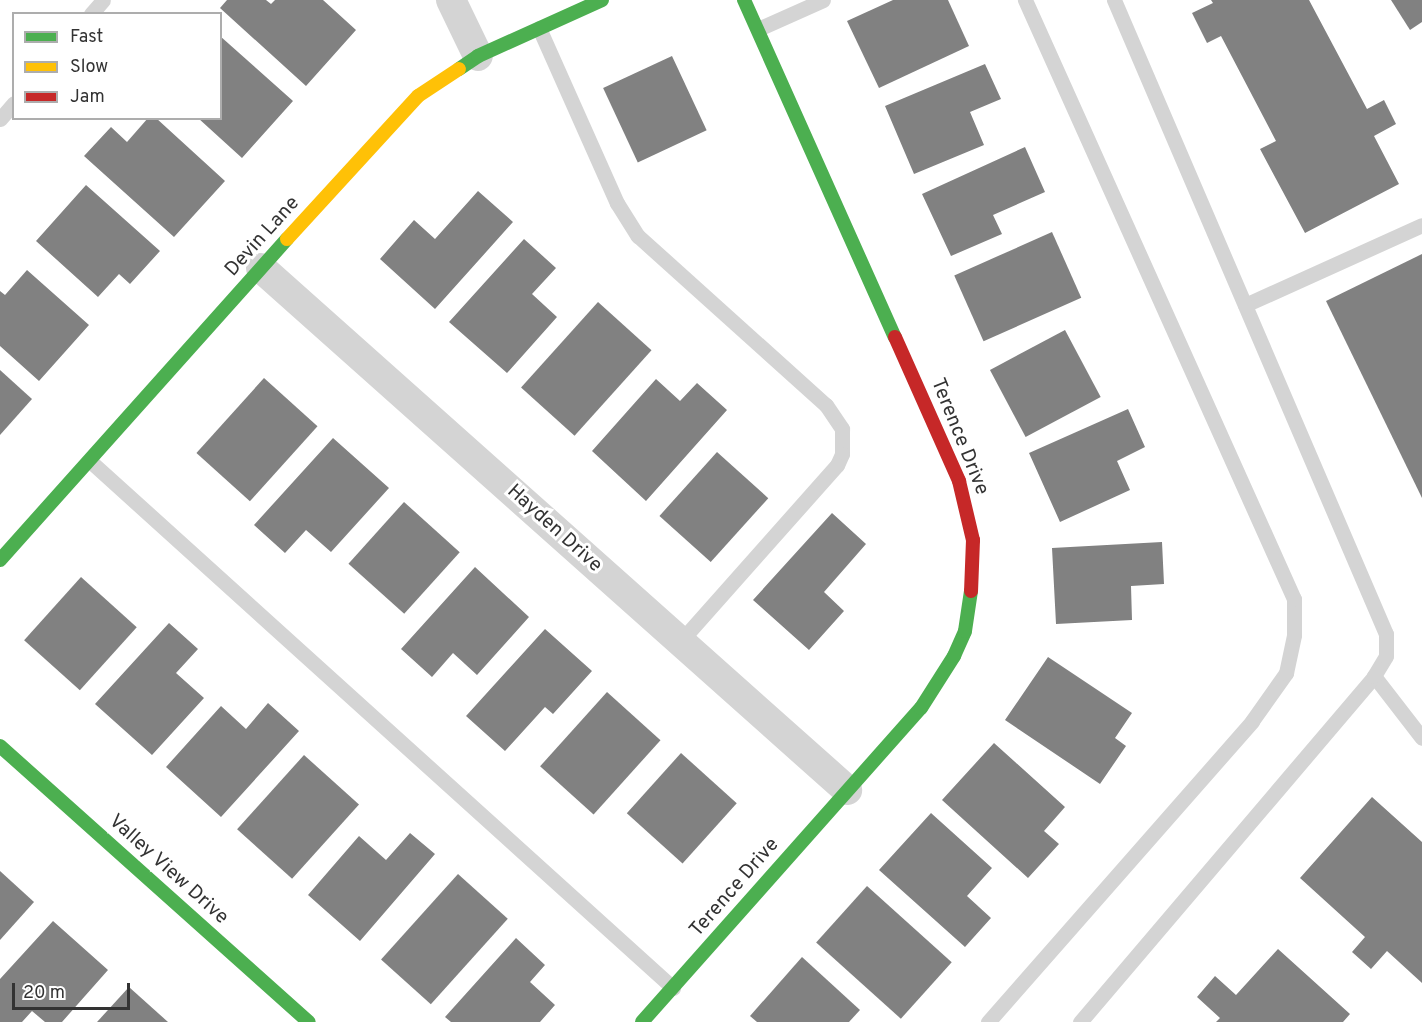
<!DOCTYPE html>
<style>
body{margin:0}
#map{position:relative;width:1422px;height:1022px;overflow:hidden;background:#fff;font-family:Overpass,sans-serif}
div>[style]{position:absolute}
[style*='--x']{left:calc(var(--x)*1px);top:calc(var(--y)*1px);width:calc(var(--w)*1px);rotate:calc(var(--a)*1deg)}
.building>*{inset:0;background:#818181;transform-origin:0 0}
.lane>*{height:15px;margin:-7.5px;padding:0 7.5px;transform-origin:7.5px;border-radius:7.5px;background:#d4d4d4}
.street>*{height:30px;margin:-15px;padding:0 15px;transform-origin:15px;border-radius:15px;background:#d4d4d4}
.fast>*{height:14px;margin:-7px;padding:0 7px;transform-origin:7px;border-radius:7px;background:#4caf50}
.slow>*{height:14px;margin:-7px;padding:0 7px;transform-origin:7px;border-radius:7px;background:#ffc107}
.jam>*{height:14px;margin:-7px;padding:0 7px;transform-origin:7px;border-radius:7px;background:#c62828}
span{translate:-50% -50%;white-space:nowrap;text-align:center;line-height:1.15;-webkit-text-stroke:6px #fff;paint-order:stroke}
.street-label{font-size:20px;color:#333}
.legend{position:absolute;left:12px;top:12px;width:210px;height:108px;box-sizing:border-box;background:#fff;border:2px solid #adadad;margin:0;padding:8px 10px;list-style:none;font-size:18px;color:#333}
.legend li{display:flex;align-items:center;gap:12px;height:30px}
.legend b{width:30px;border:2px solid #adadad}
.scale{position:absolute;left:12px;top:983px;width:118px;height:27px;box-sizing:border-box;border:3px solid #333;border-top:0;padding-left:8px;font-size:18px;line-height:21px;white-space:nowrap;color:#333;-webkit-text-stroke:4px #fff;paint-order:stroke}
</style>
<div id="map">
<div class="building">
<div style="clip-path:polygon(227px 0,266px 0,271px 4px,275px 0,323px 0,356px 30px,306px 86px,220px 8px)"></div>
<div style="clip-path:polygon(893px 0,948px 0,969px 46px,879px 88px,847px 21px)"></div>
<div style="clip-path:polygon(1211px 0,1309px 0,1367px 109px,1384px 100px,1396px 124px,1374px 136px,1399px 184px,1305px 233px,1260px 149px,1276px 141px,1221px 36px,1207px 43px,1192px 13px,1213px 3px)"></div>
<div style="clip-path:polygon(1391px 0,1422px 0,1422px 22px,1410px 30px)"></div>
<div style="clip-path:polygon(220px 36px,293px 101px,242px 158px,198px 118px,220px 118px)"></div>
<div style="left:672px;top:56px;width:82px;height:76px;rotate:65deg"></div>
<div style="clip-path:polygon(985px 64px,1001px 99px,970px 112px,984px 145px,914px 174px,885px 106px)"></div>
<div style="clip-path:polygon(148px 118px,156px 118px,225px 181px,174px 237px,84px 156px,111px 127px,127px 142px)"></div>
<div style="clip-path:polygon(1025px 147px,1045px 192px,993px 215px,1002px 234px,951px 256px,922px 194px)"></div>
<div style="clip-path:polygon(86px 185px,160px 251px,130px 284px,119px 274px,98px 297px,36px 241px)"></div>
<div style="clip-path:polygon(478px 191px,513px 222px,435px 309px,380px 259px,414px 220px,435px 239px)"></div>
<div style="left:1052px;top:232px;width:72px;height:107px;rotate:66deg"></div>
<div style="clip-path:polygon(524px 239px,556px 268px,532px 294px,557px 317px,507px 373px,449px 322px)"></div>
<div style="clip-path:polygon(1422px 254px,1422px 498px,1326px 301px)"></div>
<div style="clip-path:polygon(27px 270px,89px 325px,39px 381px,0 346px,0 291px,5px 295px)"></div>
<div style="left:598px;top:302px;width:72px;height:115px;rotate:42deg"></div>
<div style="left:1065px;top:330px;width:76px;height:85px;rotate:62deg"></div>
<div style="clip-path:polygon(0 370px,32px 399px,0 435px)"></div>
<div style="left:264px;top:378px;width:72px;height:101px;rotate:42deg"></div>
<div style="clip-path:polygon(656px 379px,680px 401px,697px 383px,727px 410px,646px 501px,592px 451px)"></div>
<div style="clip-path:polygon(1128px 409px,1145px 447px,1117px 461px,1130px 490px,1060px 522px,1029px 453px)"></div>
<div style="clip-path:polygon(333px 438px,389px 488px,331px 552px,306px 530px,285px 553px,254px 525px)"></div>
<div style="left:717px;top:452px;width:69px;height:86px;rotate:42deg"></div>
<div style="left:404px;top:502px;width:75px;height:83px;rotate:42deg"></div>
<div style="clip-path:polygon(832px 513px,866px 544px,824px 592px,844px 611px,809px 650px,753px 600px)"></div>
<div style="clip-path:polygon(1162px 542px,1164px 584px,1131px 586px,1132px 620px,1056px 624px,1052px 548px)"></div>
<div style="clip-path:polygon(475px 567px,529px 617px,477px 675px,453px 653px,432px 677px,401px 649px)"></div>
<div style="left:81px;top:577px;width:75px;height:85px;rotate:42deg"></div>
<div style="clip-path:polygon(169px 623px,198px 649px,176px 673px,204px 698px,152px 755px,95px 704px)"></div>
<div style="clip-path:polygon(545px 629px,592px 671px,553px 714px,545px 707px,505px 751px,466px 716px)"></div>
<div style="clip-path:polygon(1048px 657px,1132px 713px,1115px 738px,1126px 746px,1100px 784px,1005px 720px)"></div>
<div style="left:607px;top:692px;width:72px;height:100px;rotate:42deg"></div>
<div style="clip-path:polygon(268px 703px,299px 731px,221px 817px,166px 767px,221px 706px,246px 729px)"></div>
<div style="clip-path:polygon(994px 743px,1065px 807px,1044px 831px,1059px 844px,1028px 878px,942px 800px)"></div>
<div style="left:681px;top:753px;width:75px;height:81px;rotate:42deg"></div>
<div style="left:304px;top:755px;width:74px;height:100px;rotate:42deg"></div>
<div style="clip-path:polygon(1372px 797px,1422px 842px,1422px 983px,1387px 951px,1371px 969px,1352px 952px,1365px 937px,1300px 878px)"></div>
<div style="clip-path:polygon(931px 813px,992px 868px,967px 896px,991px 918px,965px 947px,879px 870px)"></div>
<div style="clip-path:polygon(410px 833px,435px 854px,360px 941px,308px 895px,359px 836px,386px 860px)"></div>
<div style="clip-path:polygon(0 871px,34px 902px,0 940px)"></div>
<div style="left:458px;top:874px;width:67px;height:115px;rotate:42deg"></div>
<div style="left:867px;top:886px;width:114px;height:76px;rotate:42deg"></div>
<div style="clip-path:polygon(53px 921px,108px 970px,62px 1022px,45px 1022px,32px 1011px,22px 1022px,0 1022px,0 979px)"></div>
<div style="clip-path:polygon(516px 938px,545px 965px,530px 982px,555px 1005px,540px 1022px,451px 1022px,445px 1017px)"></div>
<div style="clip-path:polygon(1278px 949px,1350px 1014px,1343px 1022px,1216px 1022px,1220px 1018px,1197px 997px,1215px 976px,1236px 995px)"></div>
<div style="clip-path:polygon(802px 957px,860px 1010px,849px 1022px,757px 1022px,750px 1016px)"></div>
<div style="clip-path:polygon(129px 987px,168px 1022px,97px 1022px)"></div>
</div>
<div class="lane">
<div style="--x:91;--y:14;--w:18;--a:-49"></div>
<div style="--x:539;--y:28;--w:192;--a:66"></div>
<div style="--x:617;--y:203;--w:39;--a:58"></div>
<div style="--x:638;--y:236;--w:253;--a:42"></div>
<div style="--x:826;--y:405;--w:29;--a:56"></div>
<div style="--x:842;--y:429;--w:25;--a:90"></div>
<div style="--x:842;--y:454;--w:12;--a:114"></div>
<div style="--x:837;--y:465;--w:235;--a:131.6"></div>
<div style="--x:758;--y:29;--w:71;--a:-24"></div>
<div style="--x:0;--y:119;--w:21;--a:-49"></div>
<div style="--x:1245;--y:305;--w:194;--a:-24.3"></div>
<div style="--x:90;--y:461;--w:786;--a:42.11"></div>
<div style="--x:1374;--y:676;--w:78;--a:52.3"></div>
<div style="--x:988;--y:1022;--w:400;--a:-48.7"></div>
<div style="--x:1252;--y:721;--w:59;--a:-54.7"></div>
<div style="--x:1286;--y:673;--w:39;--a:-78"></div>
<div style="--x:1294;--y:635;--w:36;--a:-90"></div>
<div style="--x:1294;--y:599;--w:657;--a:-114.18"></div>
<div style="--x:1080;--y:1022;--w:454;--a:-49.6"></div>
<div style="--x:1374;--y:676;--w:23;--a:-59"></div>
<div style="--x:1386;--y:656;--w:22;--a:-90"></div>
<div style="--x:1386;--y:634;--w:690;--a:-113.22"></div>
</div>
<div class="street">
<div style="--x:451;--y:0;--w:62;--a:64.3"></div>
<div style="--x:261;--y:268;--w:785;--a:41.69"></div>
</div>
<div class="fast">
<div style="--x:744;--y:0;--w:369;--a:65.9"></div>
<div style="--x:459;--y:69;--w:23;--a:-34"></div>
<div style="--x:478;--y:56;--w:136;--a:-24.3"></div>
<div style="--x:0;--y:560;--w:431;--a:-48.2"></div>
<div style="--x:0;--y:746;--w:414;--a:41.8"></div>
<div style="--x:642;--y:1022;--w:420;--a:-48.4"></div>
<div style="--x:921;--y:708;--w:62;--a:-57.6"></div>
<div style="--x:954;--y:656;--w:27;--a:-66"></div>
<div style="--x:965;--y:631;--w:40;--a:-81.5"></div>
</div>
<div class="slow">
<div style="--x:287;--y:239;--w:194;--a:-47.5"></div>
<div style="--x:418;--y:96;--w:49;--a:-33.4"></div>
</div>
<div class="jam">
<div style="--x:895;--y:337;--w:158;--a:66"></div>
<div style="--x:959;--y:481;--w:61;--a:76.7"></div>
<div style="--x:973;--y:540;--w:51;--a:92.2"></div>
</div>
<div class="street-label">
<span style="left:263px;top:237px;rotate:-48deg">Devin Lane</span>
<span style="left:959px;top:437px;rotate:68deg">Terence Drive</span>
<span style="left:554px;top:529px;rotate:42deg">Hayden Drive</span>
<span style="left:168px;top:870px;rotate:42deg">Valley View Drive</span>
<span style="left:735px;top:888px;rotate:-49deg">Terence Drive</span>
</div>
<ul class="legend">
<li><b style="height:8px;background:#4caf50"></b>Fast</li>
<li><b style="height:8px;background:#ffc107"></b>Slow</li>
<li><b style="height:8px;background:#c62828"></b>Jam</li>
</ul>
<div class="scale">20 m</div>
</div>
